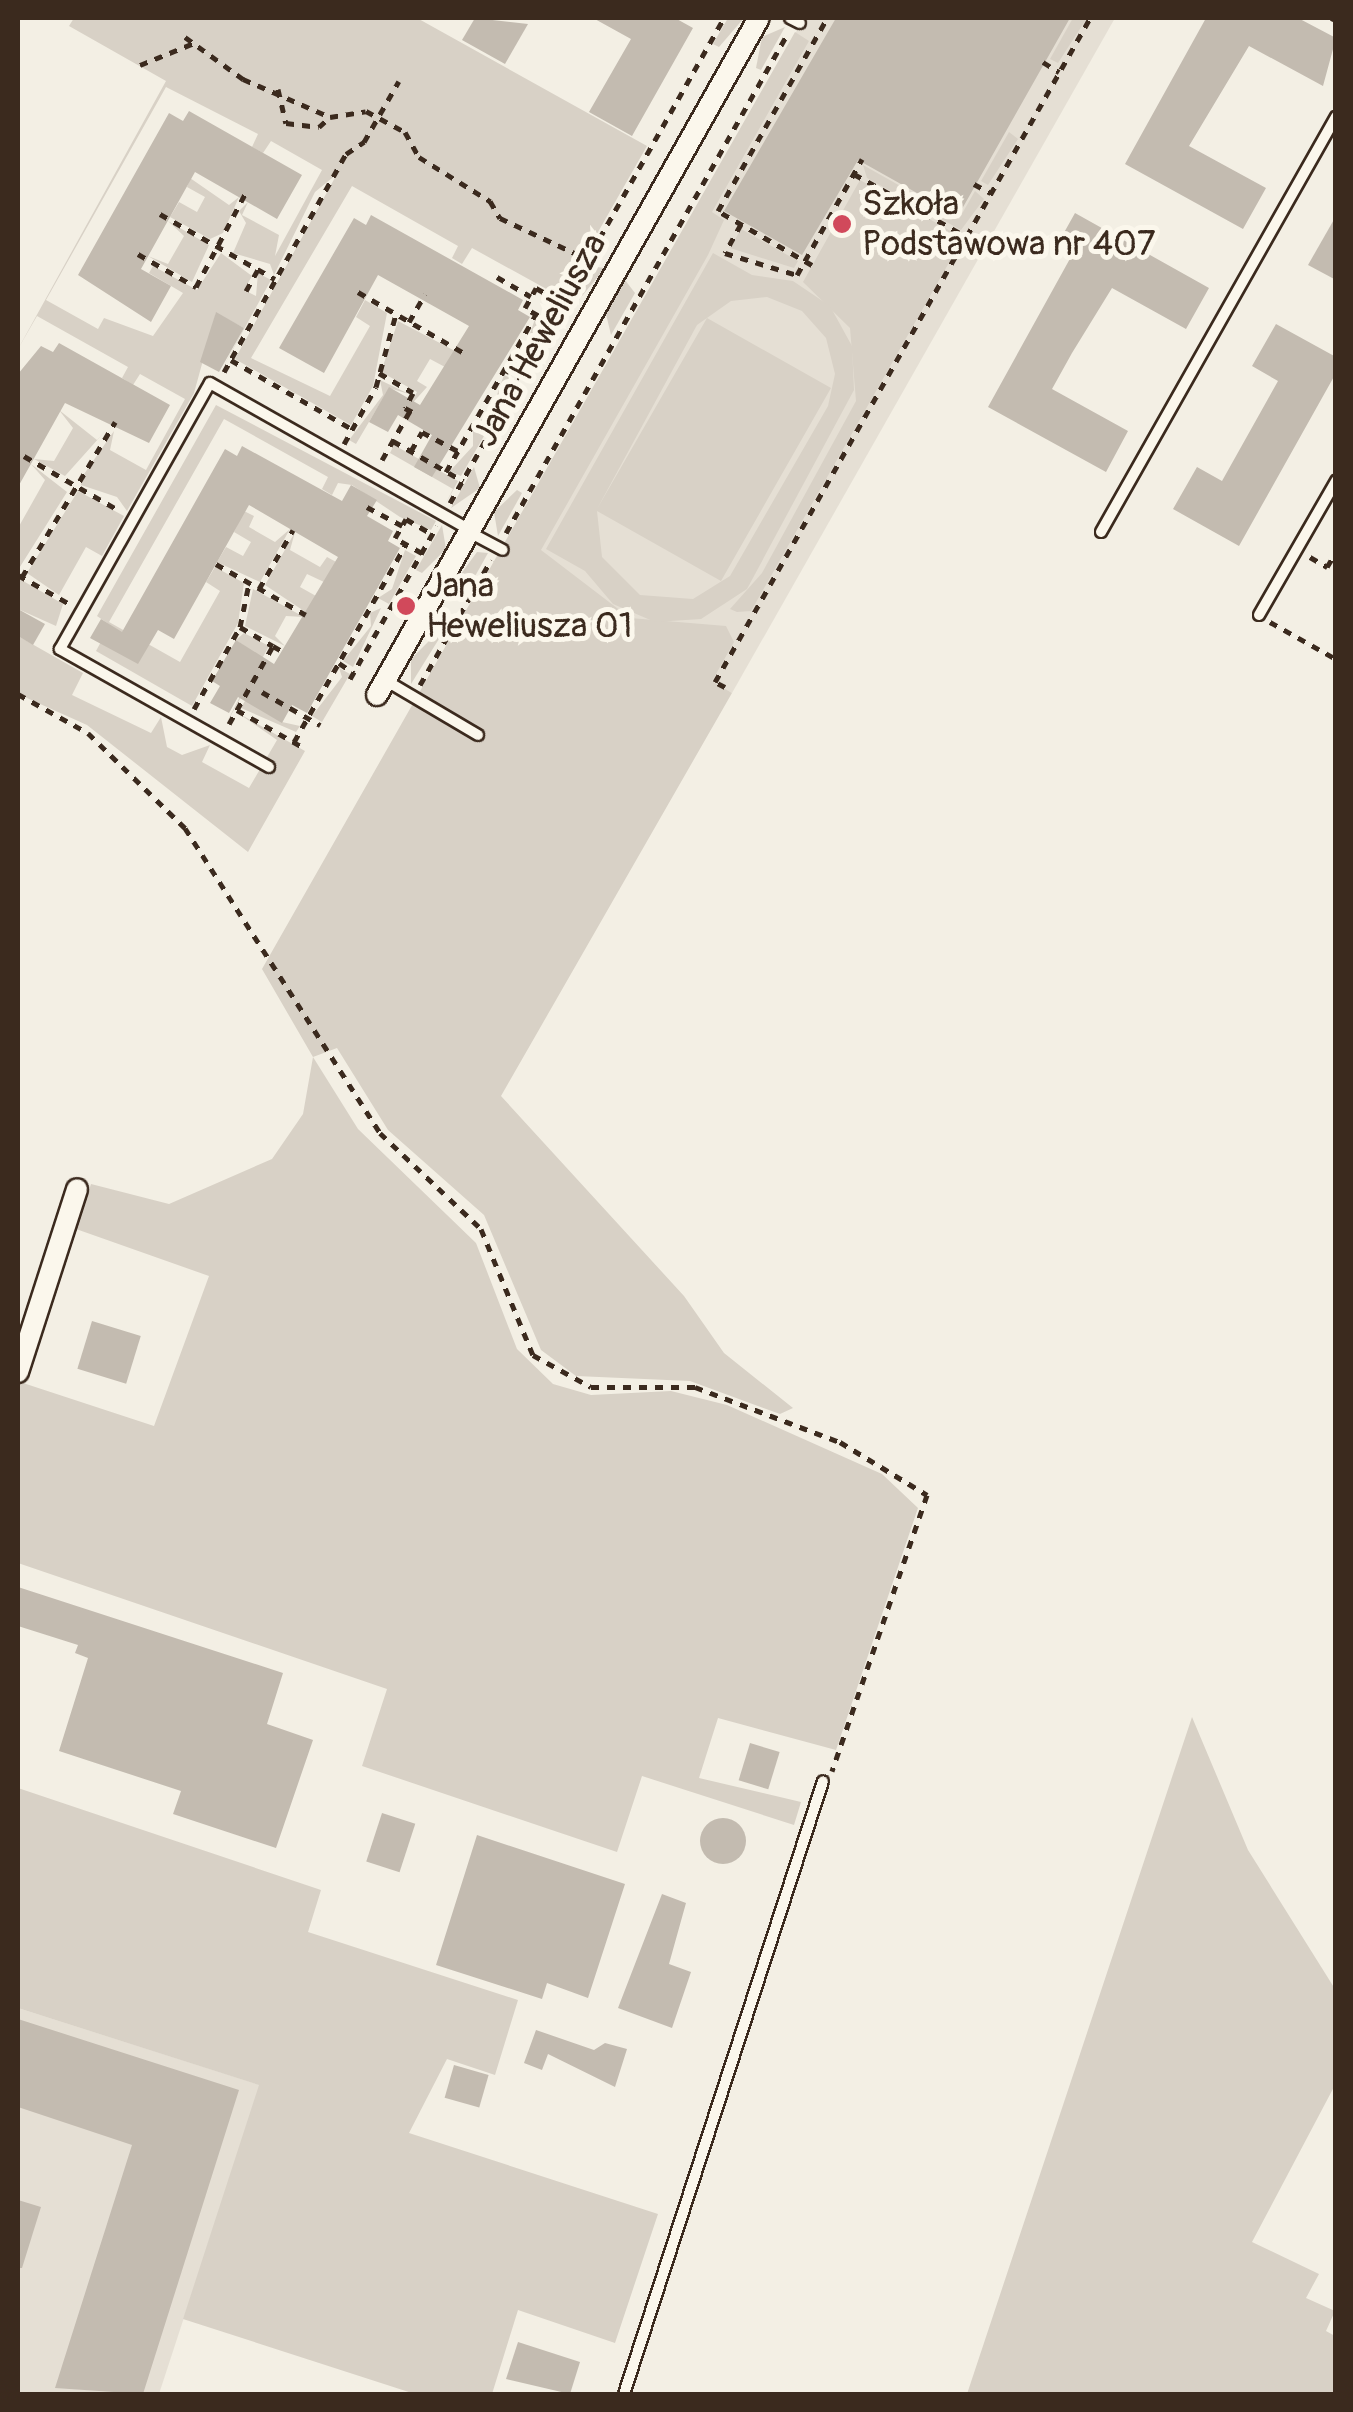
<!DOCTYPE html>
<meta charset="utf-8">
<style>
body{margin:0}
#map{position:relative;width:1353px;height:2412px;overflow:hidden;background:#f3efe4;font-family:Pangolin,sans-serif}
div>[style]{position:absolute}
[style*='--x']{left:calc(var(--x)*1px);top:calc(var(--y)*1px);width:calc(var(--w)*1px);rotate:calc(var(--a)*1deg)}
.built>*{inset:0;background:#e5dfd4}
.green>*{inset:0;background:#d8d1c6}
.building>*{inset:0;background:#c3bbb0;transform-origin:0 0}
.round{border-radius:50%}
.path>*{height:5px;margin-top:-2.5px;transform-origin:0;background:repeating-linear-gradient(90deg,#3b2a1e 0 8px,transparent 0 16px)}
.roads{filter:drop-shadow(2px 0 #3b2a1e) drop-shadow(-2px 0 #3b2a1e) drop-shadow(0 2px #3b2a1e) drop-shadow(0 -2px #3b2a1e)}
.service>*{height:10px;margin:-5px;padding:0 5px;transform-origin:5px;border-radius:5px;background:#fbf7ec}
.minor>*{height:20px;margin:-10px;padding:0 10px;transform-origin:10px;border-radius:10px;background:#fbf7ec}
.dots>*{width:28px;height:28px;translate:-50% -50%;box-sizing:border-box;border:5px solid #fbf7ec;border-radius:50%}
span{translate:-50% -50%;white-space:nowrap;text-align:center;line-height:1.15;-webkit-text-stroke:10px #fbf7ec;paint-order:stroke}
.poi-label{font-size:35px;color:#3b2a1e}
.left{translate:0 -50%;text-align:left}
.street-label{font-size:35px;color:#3b2a1e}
.frame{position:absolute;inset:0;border:20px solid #3b2a1e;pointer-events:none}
</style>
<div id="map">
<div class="built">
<div style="clip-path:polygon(804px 18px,1115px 18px,732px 693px,497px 561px)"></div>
<div style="clip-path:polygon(18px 2008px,260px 2085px,159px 2394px,18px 2392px)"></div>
</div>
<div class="green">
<div style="clip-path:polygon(74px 18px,417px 18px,647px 146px,561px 297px,472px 248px,462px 264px,452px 258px,458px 246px,352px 186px,251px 358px,330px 396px,370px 326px,356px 317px,365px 300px,387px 313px,373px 386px,351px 425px,235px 359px,337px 174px,315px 192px,274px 275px,270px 264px,233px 253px,246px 223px,239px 211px,248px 202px,242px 215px,279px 235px,275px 256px,322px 170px,271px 141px,263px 153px,252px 147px,258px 134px,166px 87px,46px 300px,98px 329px,104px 318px,153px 336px,183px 293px,149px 273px,153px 266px,197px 290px,221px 253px,252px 276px,244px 290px,256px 296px,258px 273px,271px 280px,220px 373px,244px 328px,216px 313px,194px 393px,127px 511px,117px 497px,81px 485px,82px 477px,114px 431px,110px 450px,146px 470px,185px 399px,140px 374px,133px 385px,122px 378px,128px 367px,37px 316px,18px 349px,166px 81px,69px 26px)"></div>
<div style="clip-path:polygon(728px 18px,744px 18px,719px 47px,713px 44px)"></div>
<div style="clip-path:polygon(1073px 18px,1087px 18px,1058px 63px,1050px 59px)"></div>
<div style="clip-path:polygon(785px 27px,761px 70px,756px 68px,762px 37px)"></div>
<div style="clip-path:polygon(795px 32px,809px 41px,712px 212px,724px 220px,708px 255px,541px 550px,630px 618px,726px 626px,734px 642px,712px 681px,732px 693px,501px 1096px,684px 1296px,724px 1353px,793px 1408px,780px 1414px,690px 1381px,576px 1376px,541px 1350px,484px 1215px,388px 1130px,337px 1048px,313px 1057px,358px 1129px,476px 1243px,517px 1349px,553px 1384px,591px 1395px,671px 1391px,727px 1405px,882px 1474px,918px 1508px,836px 1750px,718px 1718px,699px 1778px,801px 1802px,794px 1825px,642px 1776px,617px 1852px,362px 1766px,387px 1689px,18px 1563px,18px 1391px,20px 1382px,154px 1426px,209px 1276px,76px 1229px,91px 1184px,169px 1204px,272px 1159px,303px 1114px,313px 1057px,262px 969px)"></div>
<div style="clip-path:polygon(1009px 132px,1018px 139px,988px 185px,981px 181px)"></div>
<div style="clip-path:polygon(863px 165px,959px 219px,975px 191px,984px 199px,961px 230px,867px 178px)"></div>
<div style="clip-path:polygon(190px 178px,229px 205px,239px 197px,223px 233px,210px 239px,170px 217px,179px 202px,197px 212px,205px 197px,187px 187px)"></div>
<div style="clip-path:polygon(860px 180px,963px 238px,751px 611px,737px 612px,730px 609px,762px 573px,856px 401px,850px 328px,803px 282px)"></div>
<div style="clip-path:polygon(168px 221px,209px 245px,192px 282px,148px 256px,168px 264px,184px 236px)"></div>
<div style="clip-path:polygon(741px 229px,798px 261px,794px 268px,730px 248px)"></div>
<div style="clip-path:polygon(evenodd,713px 253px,752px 275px,793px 281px,830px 306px,852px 346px,854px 390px,747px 589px,701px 619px,655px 622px,613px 604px,585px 571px,546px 549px,713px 253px,767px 297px,802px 311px,826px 338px,835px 374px,828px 406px,730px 576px,693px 599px,640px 595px,602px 557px,597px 511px,721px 581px,831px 388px,707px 318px,597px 509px,697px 325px,731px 301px,767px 297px)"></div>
<div style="clip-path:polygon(588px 266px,605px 268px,569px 312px,564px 309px)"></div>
<div style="clip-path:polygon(625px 280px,635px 293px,611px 335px,606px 314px)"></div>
<div style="clip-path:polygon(535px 319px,546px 326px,519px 374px,508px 368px,522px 357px)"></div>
<div style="clip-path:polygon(398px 321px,455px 351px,445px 367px,430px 359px,417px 381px,427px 387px,409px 407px,417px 392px,381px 372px)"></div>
<div style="clip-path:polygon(504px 375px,515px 380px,488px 429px,477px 423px,491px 412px)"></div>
<div style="clip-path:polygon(380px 380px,409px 394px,389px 388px,356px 444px,349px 440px,383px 395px)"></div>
<div style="clip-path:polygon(216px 405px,436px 521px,431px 530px,400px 517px,352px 485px,338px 483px,332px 495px,322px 489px,328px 477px,224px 419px,109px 622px,180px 662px,220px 591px,206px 582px,215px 567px,244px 583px,238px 623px,192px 706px,96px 651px,110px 625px,97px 616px)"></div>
<div style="clip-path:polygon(59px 410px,97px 440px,108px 428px,65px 476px,34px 459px,54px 461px,73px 428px)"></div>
<div style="clip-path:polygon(473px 429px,484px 436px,461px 476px,450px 471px,473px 446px)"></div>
<div style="clip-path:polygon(394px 445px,458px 481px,445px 505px,453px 489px,390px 453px)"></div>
<div style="clip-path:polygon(31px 464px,67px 492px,18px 570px,18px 528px,45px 480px)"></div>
<div style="clip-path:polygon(474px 467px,480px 488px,451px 508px)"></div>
<div style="clip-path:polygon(517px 490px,522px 493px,498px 536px,494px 512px)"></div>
<div style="clip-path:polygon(78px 491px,124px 516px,102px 556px,86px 547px,59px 595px,27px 573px)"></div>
<div style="clip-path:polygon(244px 511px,254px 516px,249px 527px,275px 542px,290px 529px,260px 582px,217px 562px,226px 547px,243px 556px,251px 542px,234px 532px)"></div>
<div style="clip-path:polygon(442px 525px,446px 549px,422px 573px,416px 570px)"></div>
<div style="clip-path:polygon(295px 532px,290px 550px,320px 567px,327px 557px,338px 563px,324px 582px,307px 574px,300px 587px,316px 596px,307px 613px,265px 585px)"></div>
<div style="clip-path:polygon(405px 550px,416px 556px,389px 604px,378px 598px,392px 589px)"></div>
<div style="clip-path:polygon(477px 552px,488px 553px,464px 596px,458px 578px)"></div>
<div style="clip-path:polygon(18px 578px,63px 604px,56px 626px,18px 609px)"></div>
<div style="clip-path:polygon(253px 589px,304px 617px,286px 616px,275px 636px,285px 646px,245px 626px)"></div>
<div style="clip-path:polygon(381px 608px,353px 667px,343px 661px,371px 626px,370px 613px)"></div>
<div style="clip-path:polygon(438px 632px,442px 634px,411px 684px,411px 659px)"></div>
<div style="clip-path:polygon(244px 633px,269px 646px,225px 726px,260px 657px,236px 640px)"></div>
<div style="clip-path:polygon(18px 636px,83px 673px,72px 695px,151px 733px,161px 717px,167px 747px,182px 755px,210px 745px,202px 762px,249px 788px,277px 740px,238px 713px,305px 751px,248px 852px,87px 725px,18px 694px)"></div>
<div style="clip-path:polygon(267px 661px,282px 722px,300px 726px,296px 732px,241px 708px)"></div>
<div style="clip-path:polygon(339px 668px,350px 674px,322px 722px,312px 716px,342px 677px)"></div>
<div style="clip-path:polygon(1192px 1717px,1248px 1850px,1335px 1989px,1335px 2085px,1252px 2242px,1319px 2274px,1306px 2298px,1335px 2311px,1326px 2331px,1335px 2336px,1335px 2394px,967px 2394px)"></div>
<div style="clip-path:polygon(18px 1788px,321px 1890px,308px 1932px,518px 2000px,495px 2075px,447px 2059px,409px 2133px,658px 2214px,615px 2343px,518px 2310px,492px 2394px,415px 2394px,183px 2319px,259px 2085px,18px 2008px)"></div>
</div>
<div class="building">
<div style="clip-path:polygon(475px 18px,528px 24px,505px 64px,462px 40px)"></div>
<div style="clip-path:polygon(593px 18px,675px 18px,693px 28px,632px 136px,589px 112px,631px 39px)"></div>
<div style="clip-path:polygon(836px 18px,1070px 18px,958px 216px,858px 160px,802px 255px,724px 211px)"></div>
<div style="clip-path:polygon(1206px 18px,1298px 18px,1336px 38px,1323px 86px,1249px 46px,1189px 146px,1266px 188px,1243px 229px,1125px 164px)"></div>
<div style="clip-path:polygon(189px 111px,302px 175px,277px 219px,195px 172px,141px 269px,171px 286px,151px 322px,78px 275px,169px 113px,183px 121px)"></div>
<div style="clip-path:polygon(1075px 213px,1209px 288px,1186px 329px,1112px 288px,1072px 353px,1052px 389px,1128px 431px,1106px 472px,988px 407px,1077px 246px,1061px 238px)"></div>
<div style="clip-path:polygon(371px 215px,523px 300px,518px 310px,530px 317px,432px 477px,414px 467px,432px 435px,398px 415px,388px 432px,369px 422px,389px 387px,420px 405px,469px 326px,378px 275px,324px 373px,279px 348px,354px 218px,366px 225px)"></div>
<div style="clip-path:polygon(1336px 216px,1336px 280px,1308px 265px)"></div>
<div style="clip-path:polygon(216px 312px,244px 328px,219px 372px,200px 362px)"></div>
<div style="clip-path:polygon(1276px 324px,1336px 357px,1336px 373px,1239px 546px,1173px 509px,1197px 467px,1222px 481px,1278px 381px,1252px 366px)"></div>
<div style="clip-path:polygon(59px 343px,170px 405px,149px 443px,65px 403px,18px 487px,18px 374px,41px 346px,53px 352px)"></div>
<div style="clip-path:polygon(242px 446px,342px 501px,351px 485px,377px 500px,367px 516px,393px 531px,388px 541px,400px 548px,307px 713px,292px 705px,282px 723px,238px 697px,229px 713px,210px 703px,220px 686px,212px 681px,236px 640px,274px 664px,338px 557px,249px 505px,174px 639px,158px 630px,138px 664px,90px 638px,101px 619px,122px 632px,225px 449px,237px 456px)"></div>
<div style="clip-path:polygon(18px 609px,45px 624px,33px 645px,18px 636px)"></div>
<div style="left:92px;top:1321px;width:51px;height:50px;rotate:17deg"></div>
<div style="clip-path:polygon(18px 1587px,283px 1673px,267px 1724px,313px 1740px,276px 1848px,173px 1814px,181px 1791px,59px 1751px,88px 1658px,75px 1653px,78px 1645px,18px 1626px)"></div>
<div style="left:750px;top:1743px;width:31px;height:39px;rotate:17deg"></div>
<div style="left:382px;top:1813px;width:35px;height:51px;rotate:18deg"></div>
<div class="round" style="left:700px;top:1818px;width:46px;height:46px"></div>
<div style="clip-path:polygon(477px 1835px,625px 1884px,588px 1998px,547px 1983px,542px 1999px,436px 1965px)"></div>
<div style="clip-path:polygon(662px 1894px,686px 1903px,669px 1964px,691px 1972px,672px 2028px,618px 2008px)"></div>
<div style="clip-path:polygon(18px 2019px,239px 2090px,143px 2394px,55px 2388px,132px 2145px,18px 2107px)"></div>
<div style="clip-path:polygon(536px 2030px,594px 2050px,605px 2043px,627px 2049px,615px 2087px,548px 2054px,542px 2070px,524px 2063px)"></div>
<div style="left:454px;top:2065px;width:36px;height:34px;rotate:16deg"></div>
<div style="clip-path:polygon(18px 2200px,41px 2207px,22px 2268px,18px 2268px)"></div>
<div style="clip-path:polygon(518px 2342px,580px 2362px,570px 2394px,506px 2379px)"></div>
</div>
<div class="path">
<div style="--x:1331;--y:18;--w:5;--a:22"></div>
<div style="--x:185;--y:37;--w:72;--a:35.9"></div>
<div style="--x:243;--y:79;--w:95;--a:23.6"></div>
<div style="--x:330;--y:117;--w:36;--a:-9"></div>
<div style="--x:366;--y:111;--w:44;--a:28.3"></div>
<div style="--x:405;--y:132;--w:29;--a:61"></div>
<div style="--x:419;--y:157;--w:84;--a:31.8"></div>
<div style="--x:490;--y:201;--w:20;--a:60"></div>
<div style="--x:500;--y:218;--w:96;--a:25.2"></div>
<div style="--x:1043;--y:62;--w:19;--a:32"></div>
<div style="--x:140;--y:65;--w:58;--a:-22.2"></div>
<div style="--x:278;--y:89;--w:35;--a:77"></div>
<div style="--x:286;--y:123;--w:33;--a:7"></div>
<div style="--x:319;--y:127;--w:15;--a:-42"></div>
<div style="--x:854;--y:174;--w:140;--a:29.1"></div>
<div style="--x:974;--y:184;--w:19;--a:28"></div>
<div style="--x:160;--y:214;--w:132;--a:29.5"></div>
<div style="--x:741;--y:224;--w:33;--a:119"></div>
<div style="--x:725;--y:253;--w:75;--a:17"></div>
<div style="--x:797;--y:275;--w:133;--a:-60.7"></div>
<div style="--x:138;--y:254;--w:67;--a:29.6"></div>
<div style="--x:196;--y:287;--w:107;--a:-62.2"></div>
<div style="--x:812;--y:265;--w:108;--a:-150.1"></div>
<div style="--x:718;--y:211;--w:222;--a:-60.5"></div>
<div style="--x:497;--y:277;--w:39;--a:30"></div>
<div style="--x:246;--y:291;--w:25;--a:-61"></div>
<div style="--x:358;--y:292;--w:122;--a:29.9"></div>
<div style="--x:409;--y:322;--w:32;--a:-60"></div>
<div style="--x:552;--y:323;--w:31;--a:-151"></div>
<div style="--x:525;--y:308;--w:23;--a:-61"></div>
<div style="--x:536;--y:288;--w:31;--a:29"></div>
<div style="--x:231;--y:360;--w:139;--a:29.7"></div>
<div style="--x:504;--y:369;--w:18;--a:29"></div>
<div style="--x:224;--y:372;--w:250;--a:-60.8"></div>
<div style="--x:346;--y:154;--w:22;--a:-34"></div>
<div style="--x:364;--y:142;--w:70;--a:-60.2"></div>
<div style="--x:379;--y:373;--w:39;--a:30"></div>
<div style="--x:413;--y:393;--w:17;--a:118"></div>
<div style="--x:405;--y:408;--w:15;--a:28"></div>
<div style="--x:393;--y:441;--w:81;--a:29.7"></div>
<div style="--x:344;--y:444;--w:65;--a:-60.7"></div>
<div style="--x:376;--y:387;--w:76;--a:-74.7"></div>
<div style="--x:411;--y:451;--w:22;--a:-60"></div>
<div style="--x:422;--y:432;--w:40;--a:28"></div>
<div style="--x:24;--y:456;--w:111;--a:29.8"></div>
<div style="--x:382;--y:460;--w:56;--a:-60.3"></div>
<div style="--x:446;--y:472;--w:182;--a:-60.3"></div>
<div style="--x:450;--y:503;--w:557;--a:-60.54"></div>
<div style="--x:367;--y:507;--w:40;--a:28"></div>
<div style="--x:506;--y:533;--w:574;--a:-60.58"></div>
<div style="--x:422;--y:553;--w:31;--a:-151"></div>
<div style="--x:395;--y:538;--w:22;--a:-60"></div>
<div style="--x:406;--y:519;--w:30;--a:30"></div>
<div style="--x:1310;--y:557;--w:20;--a:30"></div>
<div style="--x:1327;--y:567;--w:17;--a:-59"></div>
<div style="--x:216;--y:564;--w:103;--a:29.5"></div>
<div style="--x:18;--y:575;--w:57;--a:29.2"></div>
<div style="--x:22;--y:577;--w:181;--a:-59"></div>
<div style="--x:259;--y:589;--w:68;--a:-60"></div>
<div style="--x:1270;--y:622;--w:76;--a:29.3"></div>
<div style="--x:240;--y:627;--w:45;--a:-78.4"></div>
<div style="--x:339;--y:663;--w:18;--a:34"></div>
<div style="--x:350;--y:679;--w:176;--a:-60.4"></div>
<div style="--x:420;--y:685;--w:144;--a:-60.4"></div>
<div style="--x:725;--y:687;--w:11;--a:-153"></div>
<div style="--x:715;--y:682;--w:763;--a:-60.54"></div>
<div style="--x:262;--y:692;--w:67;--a:29.6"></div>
<div style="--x:18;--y:694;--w:80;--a:29.1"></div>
<div style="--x:88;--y:733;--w:136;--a:44.4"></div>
<div style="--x:185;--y:828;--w:362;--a:57.4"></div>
<div style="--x:380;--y:1133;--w:139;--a:43.5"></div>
<div style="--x:481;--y:1229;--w:136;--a:67.6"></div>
<div style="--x:533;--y:1355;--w:66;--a:28.9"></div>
<div style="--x:591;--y:1387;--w:104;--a:0"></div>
<div style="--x:695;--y:1387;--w:155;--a:20.8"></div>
<div style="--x:840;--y:1442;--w:102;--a:31.3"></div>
<div style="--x:927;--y:1495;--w:292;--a:109"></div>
<div style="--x:194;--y:709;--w:94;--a:-60.7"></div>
<div style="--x:240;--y:627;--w:38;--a:30"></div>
<div style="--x:237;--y:710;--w:79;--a:29.5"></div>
<div style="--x:229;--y:724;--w:90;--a:-60.6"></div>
<div style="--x:273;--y:646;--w:10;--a:29"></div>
<div style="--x:294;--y:742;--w:227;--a:-60.5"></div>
</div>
<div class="roads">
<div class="service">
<div style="--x:790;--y:18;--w:11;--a:27"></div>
<div style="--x:469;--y:532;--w:38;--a:28"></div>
<div style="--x:1101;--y:532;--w:477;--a:-60.5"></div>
<div style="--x:1259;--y:615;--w:155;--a:-60.1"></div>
<div style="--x:385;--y:680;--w:108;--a:30.6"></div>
<div style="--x:269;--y:767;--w:240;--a:-150.6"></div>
<div style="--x:60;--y:649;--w:305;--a:-60.6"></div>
<div style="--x:210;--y:383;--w:299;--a:29.5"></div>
<div style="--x:624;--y:2394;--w:644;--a:-72.01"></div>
</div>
<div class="minor">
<div style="--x:377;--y:695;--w:777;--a:-60.57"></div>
<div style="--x:18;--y:1372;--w:192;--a:-72.1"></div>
</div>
</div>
<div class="dots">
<div style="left:842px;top:224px;background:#d1495b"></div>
<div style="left:406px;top:606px;background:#d1495b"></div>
</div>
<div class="poi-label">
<span class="left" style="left:862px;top:224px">Szkoła<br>Podstawowa nr 407</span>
<span class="left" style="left:426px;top:606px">Jana<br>Heweliusza 01</span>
</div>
<div class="street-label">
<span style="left:540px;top:340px;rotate:-61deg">Jana Heweliusza</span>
</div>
<div class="frame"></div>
</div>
